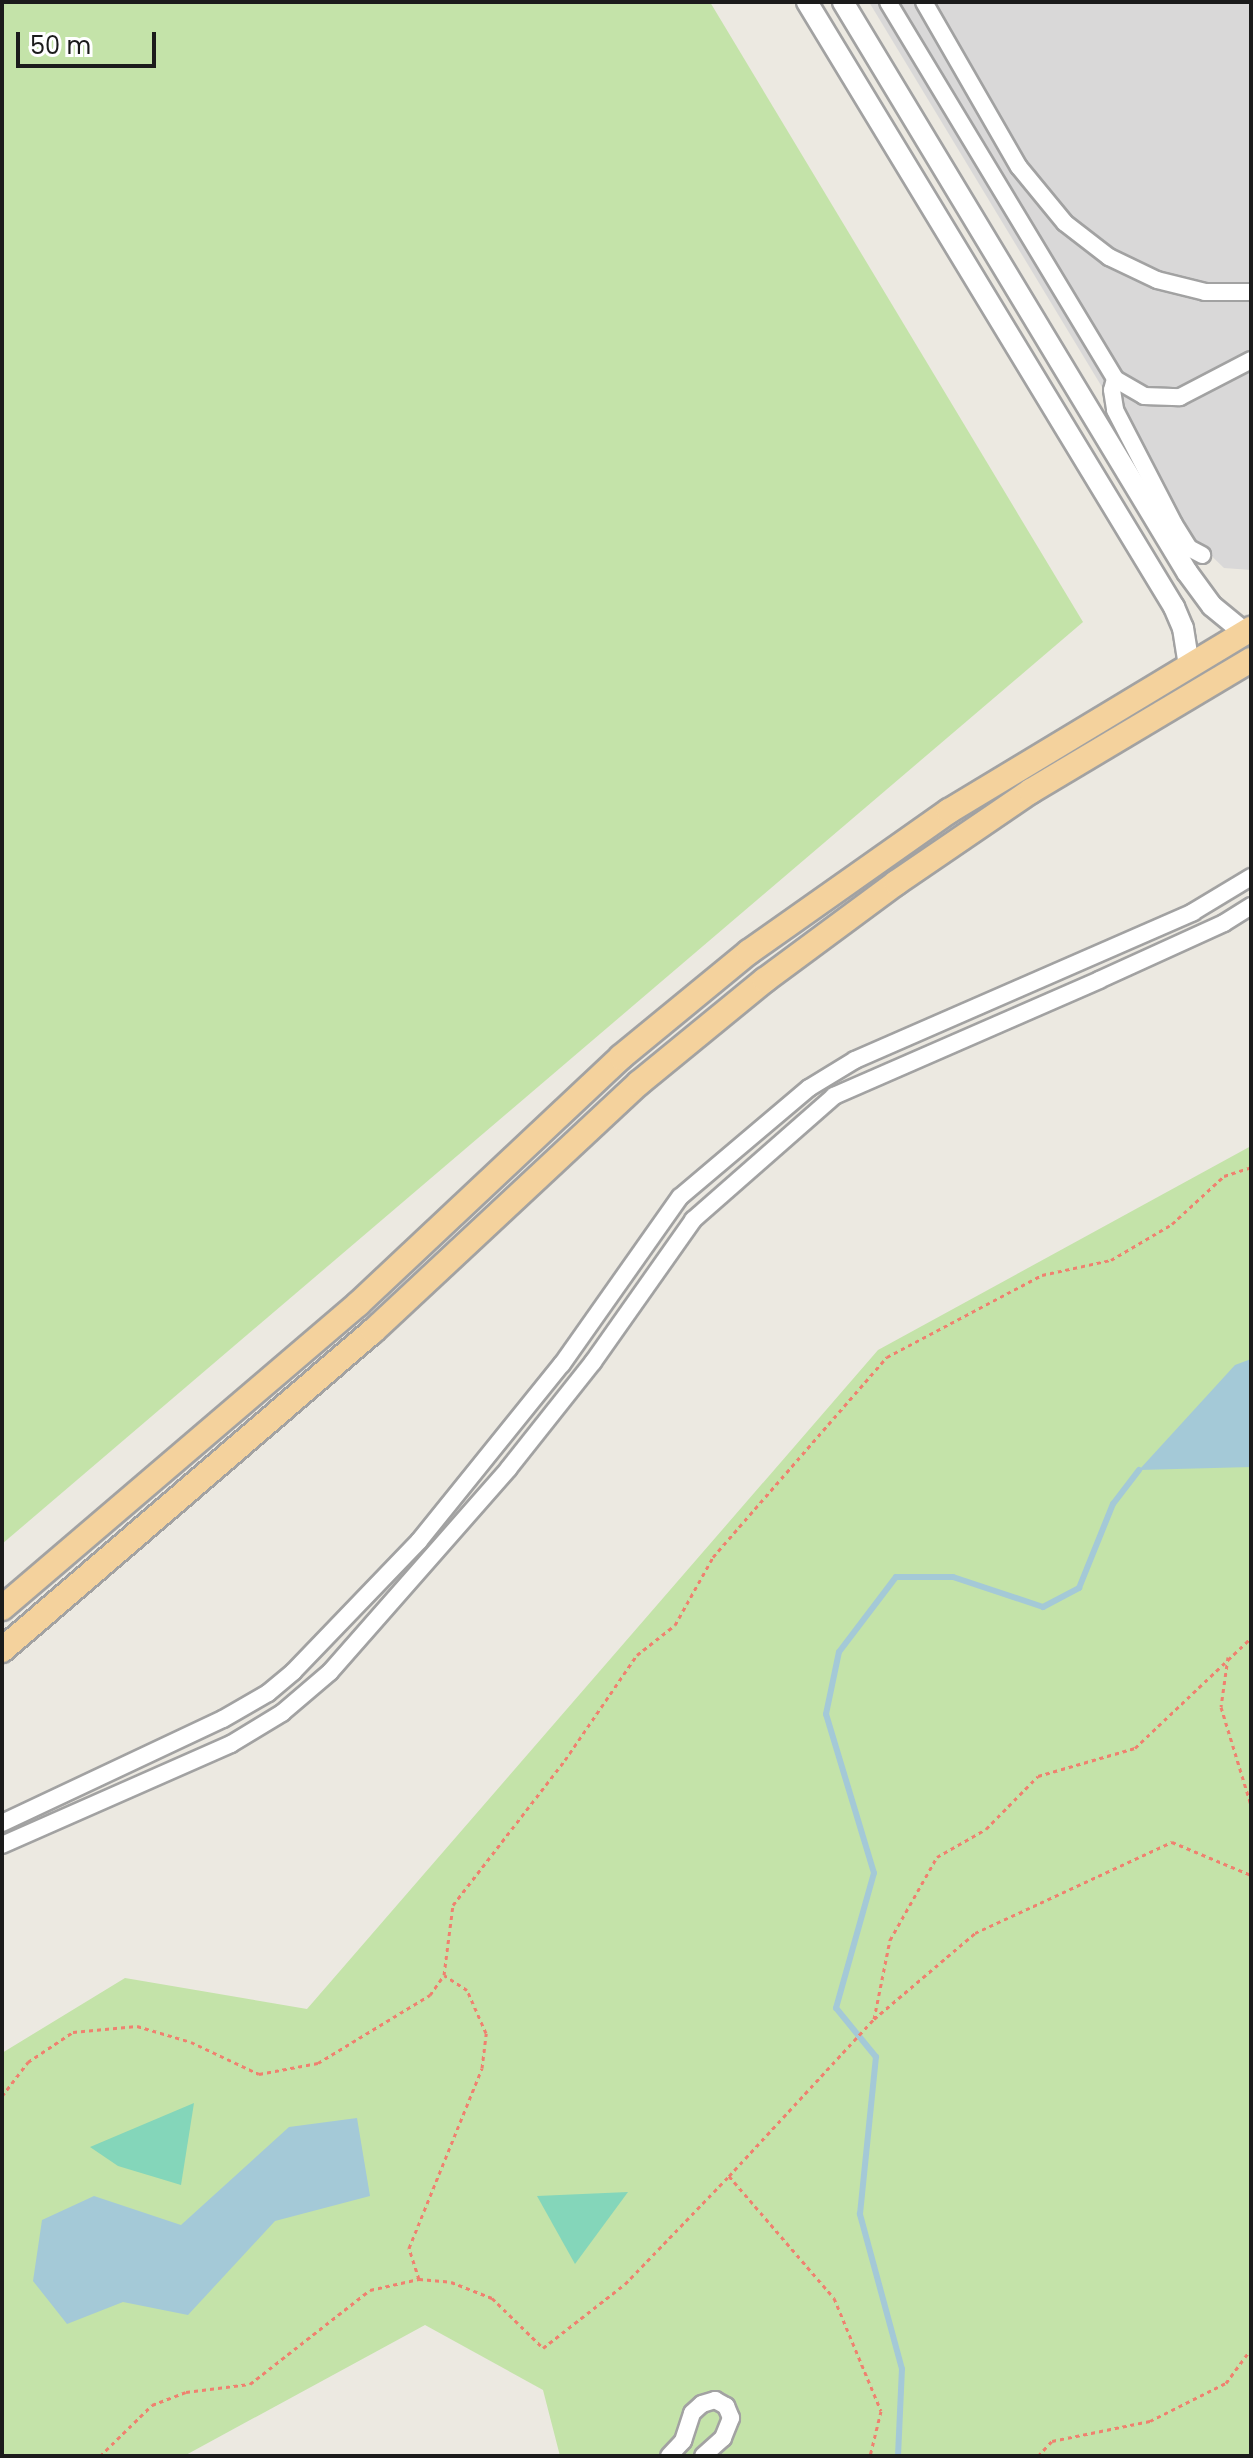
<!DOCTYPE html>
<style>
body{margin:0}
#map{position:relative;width:1253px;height:2458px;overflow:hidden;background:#ece9e1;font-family:Poppins,sans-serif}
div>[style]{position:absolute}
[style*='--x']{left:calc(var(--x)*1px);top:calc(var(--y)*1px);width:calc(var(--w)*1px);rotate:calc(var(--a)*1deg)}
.residential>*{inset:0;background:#d9d8d8}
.grass>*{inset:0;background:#c4e3a9}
.pitch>*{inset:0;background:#84d6ba}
.water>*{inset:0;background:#a4c9d7}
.stream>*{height:6px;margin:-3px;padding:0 3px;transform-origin:3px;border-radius:3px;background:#a4c9d7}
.path>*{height:3px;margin-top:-1.5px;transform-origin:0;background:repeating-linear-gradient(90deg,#ef816f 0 4px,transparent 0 8px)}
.roads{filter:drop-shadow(2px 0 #a2a2a2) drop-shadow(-2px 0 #a2a2a2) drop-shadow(0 2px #a2a2a2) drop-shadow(0 -2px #a2a2a2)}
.minor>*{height:16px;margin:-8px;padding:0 8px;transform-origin:8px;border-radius:8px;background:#fff}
.tertiary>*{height:20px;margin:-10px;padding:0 10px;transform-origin:10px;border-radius:10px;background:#fff}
.primary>*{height:24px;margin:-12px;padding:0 12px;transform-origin:12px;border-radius:12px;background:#f4d29d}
span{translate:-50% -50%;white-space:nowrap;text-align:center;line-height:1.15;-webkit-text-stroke:6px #fff;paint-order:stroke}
.frame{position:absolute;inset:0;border:4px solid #1b1b1b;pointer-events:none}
.scale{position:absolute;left:16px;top:32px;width:140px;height:36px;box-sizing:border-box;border:4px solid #1b1b1b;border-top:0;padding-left:10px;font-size:24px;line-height:28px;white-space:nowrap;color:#1b1b1b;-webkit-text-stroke:6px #fff;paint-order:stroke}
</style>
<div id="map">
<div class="residential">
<div style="clip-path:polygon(869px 2px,1251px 2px,1251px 570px,1224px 568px,1194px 539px)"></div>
</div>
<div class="grass">
<div style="clip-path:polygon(2px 2px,710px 2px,1083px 622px,2px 1544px)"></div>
<div style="clip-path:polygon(1251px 1146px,1251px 2456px,560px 2456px,543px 2390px,425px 2325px,184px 2456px,2px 2456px,2px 2053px,125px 1978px,307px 2009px,878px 1350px)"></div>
</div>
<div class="pitch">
<div style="clip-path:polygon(194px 2103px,181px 2185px,118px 2166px,90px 2147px)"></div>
<div style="clip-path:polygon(628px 2192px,575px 2264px,537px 2196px)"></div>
</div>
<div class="water">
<div style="clip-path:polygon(1251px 1359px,1251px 1467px,1139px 1470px,1235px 1365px)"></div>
<div style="clip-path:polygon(357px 2118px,370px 2196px,275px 2221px,188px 2315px,123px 2302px,67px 2324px,33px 2281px,42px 2220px,94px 2196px,181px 2225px,289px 2127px)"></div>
</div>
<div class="stream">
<div style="--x:898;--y:2456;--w:87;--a:-87.4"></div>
<div style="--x:902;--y:2369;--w:161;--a:-105.2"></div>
<div style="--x:860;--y:2214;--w:158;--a:-84.2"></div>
<div style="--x:876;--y:2057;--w:63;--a:-129.2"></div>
<div style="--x:836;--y:2008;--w:140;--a:-74.3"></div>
<div style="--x:874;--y:1873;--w:166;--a:-106.8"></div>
<div style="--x:826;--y:1714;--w:63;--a:-78.2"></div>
<div style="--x:839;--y:1652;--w:94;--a:-52.8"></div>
<div style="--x:896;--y:1577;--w:57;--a:0"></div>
<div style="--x:953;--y:1577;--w:95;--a:18.4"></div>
<div style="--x:1043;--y:1607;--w:41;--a:-27.8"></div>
<div style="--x:1079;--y:1588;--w:91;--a:-68"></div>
<div style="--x:1113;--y:1504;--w:43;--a:-52.6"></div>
</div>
<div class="path">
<div style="--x:1228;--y:1657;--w:50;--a:98"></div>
<div style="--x:1221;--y:1707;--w:102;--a:73"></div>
<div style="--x:874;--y:2019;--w:81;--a:-78.6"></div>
<div style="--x:890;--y:1940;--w:95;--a:-60.5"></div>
<div style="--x:937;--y:1857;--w:56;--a:-29.7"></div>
<div style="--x:986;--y:1829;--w:74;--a:-45.5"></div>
<div style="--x:1038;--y:1776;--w:101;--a:-16.1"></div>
<div style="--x:1135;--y:1748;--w:160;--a:-43.5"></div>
<div style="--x:2;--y:2096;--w:43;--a:-52.6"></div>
<div style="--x:28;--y:2062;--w:54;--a:-33.7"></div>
<div style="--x:73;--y:2032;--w:64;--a:-5.4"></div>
<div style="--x:137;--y:2026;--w:56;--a:16.5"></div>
<div style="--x:191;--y:2042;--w:75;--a:25.2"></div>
<div style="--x:259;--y:2074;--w:60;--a:-10.6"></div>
<div style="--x:318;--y:2063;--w:131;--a:-31.3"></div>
<div style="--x:430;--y:1995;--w:24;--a:-55"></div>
<div style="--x:444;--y:1975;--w:71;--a:-82.7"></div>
<div style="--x:453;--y:1905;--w:183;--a:-52.3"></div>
<div style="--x:565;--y:1760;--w:127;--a:-55.6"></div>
<div style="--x:637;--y:1655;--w:48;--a:-38.3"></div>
<div style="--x:675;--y:1625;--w:78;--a:-60.8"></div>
<div style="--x:713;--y:1557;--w:265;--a:-49"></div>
<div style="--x:887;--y:1357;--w:175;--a:-27.9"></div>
<div style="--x:1042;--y:1275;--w:71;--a:-12.3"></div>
<div style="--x:1111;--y:1260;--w:71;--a:-30.5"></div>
<div style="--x:1172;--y:1224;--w:71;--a:-42.7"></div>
<div style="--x:1224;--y:1176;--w:28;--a:-18"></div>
<div style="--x:729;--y:2176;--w:214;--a:-47.3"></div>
<div style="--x:874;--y:2019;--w:133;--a:-40.4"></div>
<div style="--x:975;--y:1933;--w:217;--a:-24.8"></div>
<div style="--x:1172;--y:1842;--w:86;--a:22.7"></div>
<div style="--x:419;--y:2279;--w:33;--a:-108"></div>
<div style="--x:409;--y:2248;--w:194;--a:-67.9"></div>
<div style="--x:482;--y:2068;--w:35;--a:-83"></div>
<div style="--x:486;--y:2033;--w:47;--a:-113.8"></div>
<div style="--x:467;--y:1990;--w:27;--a:-147"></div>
<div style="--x:100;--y:2456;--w:73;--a:-44.4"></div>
<div style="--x:152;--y:2405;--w:36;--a:-21"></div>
<div style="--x:186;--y:2392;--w:64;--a:-7.1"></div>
<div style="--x:250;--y:2384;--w:152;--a:-38.1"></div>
<div style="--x:370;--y:2290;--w:50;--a:-12.7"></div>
<div style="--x:419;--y:2279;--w:32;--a:5"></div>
<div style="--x:451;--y:2282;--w:44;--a:21.3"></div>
<div style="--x:492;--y:2298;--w:71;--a:44.4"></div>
<div style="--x:543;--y:2348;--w:104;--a:-38"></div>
<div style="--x:625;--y:2284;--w:150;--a:-46.1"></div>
<div style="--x:729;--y:2176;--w:161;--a:49.3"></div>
<div style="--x:834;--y:2298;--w:122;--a:67.4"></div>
<div style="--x:881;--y:2411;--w:46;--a:103.7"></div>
<div style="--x:1038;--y:2456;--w:21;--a:-47"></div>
<div style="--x:1052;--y:2441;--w:100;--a:-11.5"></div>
<div style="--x:1150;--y:2421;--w:85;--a:-26.6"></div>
<div style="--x:1226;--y:2383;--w:42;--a:-53.7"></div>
</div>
<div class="roads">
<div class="minor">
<div style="--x:888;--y:2;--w:440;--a:58.9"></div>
<div style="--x:1115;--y:379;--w:34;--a:30"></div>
<div style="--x:1144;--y:396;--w:36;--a:2"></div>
<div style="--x:1180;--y:397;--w:80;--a:-27.5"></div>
<div style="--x:924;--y:2;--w:190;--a:60.1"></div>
<div style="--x:1019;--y:167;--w:72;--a:50.6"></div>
<div style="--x:1065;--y:223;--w:56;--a:37.7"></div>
<div style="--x:1109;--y:257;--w:53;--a:25.6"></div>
<div style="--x:1157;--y:280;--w:49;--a:14"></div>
<div style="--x:1205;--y:292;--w:46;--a:0"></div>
<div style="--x:1115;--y:379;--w:11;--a:105"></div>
<div style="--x:1112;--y:390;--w:20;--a:81"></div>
<div style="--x:1115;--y:410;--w:128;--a:62.6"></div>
<div style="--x:1174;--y:524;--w:28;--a:58"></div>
<div style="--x:1189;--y:548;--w:15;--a:28"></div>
<div style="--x:2;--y:1823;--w:244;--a:-25.2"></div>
<div style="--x:223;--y:1719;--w:52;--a:-30"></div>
<div style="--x:268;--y:1693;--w:33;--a:-40"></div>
<div style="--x:293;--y:1672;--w:182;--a:-46.1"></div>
<div style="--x:419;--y:1541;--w:228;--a:-51.1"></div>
<div style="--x:562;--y:1364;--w:204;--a:-54.8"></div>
<div style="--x:680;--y:1197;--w:169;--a:-40.2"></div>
<div style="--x:809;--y:1088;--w:54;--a:-31.3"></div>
<div style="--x:855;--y:1060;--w:369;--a:-23.6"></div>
<div style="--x:1193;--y:912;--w:68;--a:-31.1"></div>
<div style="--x:2;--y:1845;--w:250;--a:-23.8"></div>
<div style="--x:231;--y:1744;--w:60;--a:-31.3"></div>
<div style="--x:282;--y:1713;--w:63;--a:-40.5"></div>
<div style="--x:330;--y:1672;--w:271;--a:-48.7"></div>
<div style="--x:509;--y:1468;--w:135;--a:-51.6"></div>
<div style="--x:593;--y:1362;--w:174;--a:-54.8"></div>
<div style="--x:693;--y:1220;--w:188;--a:-41.3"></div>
<div style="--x:834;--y:1096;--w:289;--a:-23.6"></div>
<div style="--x:1099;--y:980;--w:137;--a:-24.5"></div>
<div style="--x:1224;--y:923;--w:32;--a:-32"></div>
<div style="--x:669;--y:2456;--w:21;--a:-47"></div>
<div style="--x:683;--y:2441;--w:29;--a:-72"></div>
<div style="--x:692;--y:2413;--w:13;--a:-42"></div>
<div style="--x:702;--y:2404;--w:14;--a:-17"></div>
<div style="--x:715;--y:2400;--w:13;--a:29"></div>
<div style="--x:726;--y:2406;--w:13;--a:67"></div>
<div style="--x:731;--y:2418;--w:22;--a:112"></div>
<div style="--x:723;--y:2438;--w:27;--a:138"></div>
</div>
<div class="tertiary">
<div style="--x:807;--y:2;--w:708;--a:58.76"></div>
<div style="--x:1174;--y:607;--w:23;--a:67"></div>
<div style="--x:1183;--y:628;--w:39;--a:81"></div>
<div style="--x:843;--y:2;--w:666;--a:58.89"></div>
<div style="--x:1187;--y:572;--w:42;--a:53.7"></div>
<div style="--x:1212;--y:606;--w:43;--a:39.3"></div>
</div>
<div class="primary">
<div style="--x:2;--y:1608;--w:468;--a:-40.5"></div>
<div style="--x:358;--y:1304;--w:361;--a:-43.2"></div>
<div style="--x:621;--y:1057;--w:166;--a:-39.4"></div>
<div style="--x:749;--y:952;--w:245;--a:-35.2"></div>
<div style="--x:949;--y:811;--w:353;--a:-31.1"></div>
<div style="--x:2;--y:1650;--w:489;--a:-40.7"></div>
<div style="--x:373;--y:1331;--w:364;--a:-43"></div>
<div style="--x:639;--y:1083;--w:163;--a:-39.3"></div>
<div style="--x:765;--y:980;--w:163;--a:-36.5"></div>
<div style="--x:896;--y:883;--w:163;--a:-34.3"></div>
<div style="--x:1031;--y:791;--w:256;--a:-30.8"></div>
</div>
</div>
<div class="frame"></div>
<div class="scale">50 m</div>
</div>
